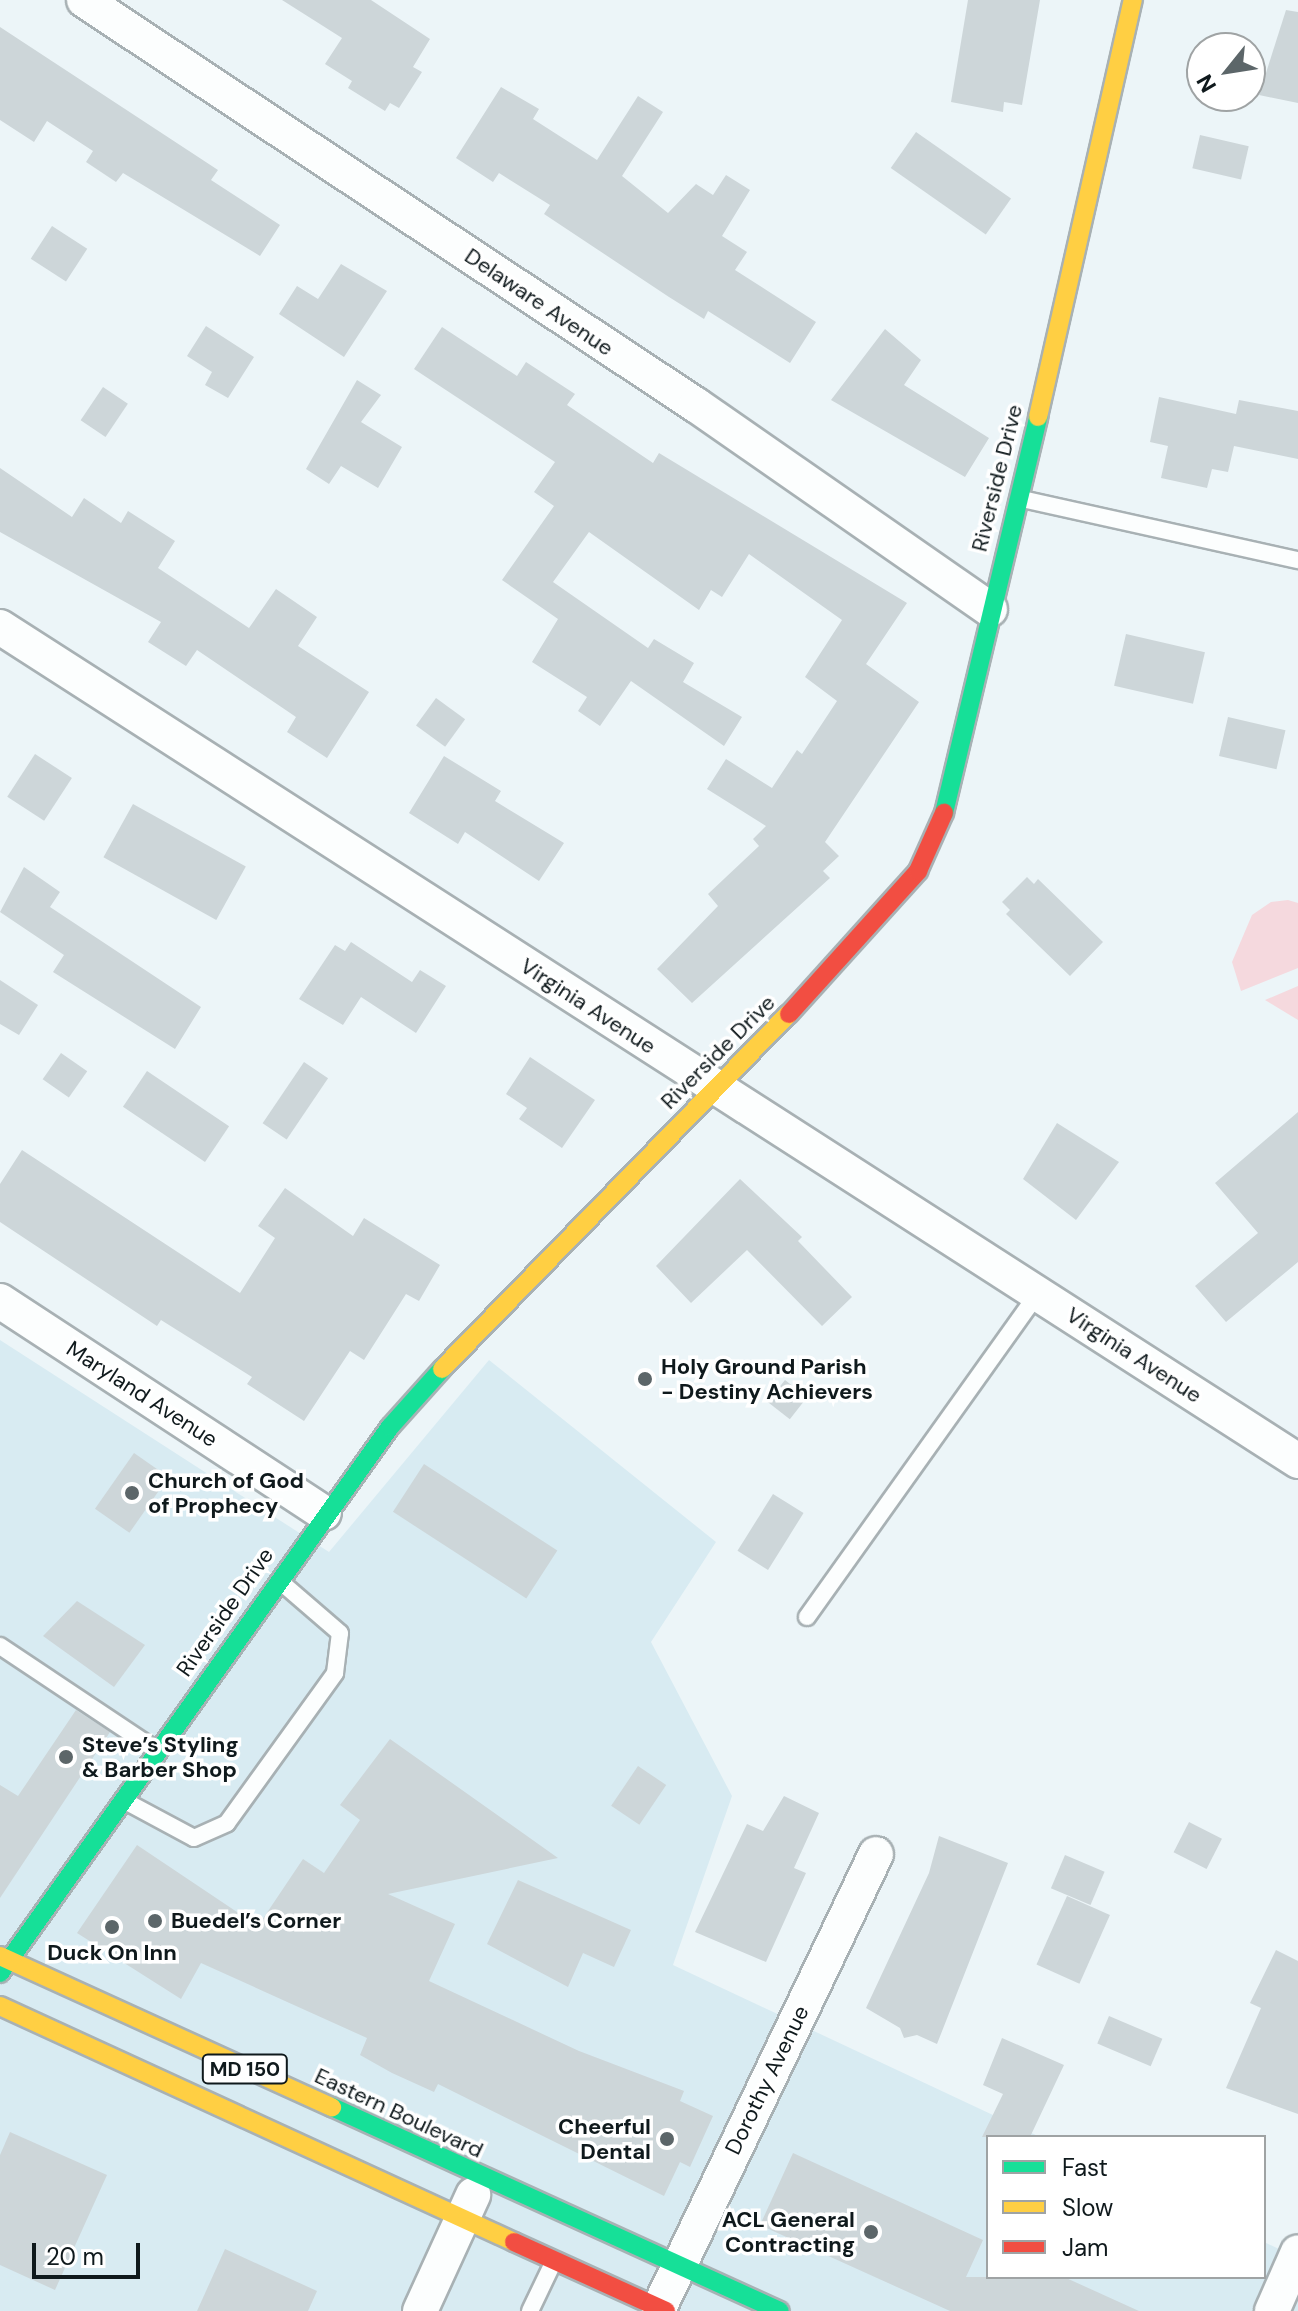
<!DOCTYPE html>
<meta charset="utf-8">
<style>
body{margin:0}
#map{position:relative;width:1298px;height:2311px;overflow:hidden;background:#ecf5f8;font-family:"DM Sans",sans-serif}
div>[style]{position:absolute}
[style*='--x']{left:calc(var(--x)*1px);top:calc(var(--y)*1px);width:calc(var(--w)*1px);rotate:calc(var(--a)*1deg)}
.built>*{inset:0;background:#d8ebf2}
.green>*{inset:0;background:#f5d9de}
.building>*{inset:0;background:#cdd6d9;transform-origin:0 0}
.roads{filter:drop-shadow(2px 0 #a8b1b4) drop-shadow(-2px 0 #a8b1b4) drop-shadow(0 2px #a8b1b4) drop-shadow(0 -2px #a8b1b4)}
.lane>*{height:16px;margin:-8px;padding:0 8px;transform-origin:8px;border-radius:8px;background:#fcfefe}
.street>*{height:34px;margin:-17px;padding:0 17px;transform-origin:17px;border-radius:17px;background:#fcfefe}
.fast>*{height:18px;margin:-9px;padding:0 9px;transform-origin:9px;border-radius:9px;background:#16e098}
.slow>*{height:18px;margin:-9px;padding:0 9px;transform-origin:9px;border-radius:9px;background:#ffcf43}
.jam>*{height:18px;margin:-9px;padding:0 9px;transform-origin:9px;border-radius:9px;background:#f24e42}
.dots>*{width:22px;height:22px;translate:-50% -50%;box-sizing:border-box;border:4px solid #fff;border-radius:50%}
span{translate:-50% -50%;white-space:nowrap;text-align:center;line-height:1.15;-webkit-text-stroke:7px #fff;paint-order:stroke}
.shield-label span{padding:2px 6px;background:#fff;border:2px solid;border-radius:6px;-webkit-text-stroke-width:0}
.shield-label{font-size:20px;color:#0f191c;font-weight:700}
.street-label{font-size:22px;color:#0f191c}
.poi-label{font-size:22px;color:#0f191c;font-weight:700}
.left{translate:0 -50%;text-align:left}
.right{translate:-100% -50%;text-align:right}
.legend{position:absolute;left:986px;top:2135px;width:280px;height:144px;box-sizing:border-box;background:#fff;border:2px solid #9fa3a4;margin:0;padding:10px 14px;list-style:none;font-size:24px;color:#0f191c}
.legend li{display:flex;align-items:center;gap:16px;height:40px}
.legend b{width:40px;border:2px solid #9fa3a4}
.north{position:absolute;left:1186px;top:32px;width:80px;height:80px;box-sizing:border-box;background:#fff;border:2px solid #9fa3a4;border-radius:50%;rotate:240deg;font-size:22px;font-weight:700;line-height:32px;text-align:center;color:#0f191c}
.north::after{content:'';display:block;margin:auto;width:28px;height:36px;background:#5c6669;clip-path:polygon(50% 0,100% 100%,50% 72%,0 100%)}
.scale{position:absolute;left:32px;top:2243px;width:108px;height:36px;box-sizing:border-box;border:4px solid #0f191c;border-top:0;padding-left:10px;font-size:24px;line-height:28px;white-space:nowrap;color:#0f191c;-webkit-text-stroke:6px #fff;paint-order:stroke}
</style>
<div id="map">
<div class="built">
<div style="clip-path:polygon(0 1340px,329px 1552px,489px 1360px,716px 1542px,651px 1642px,732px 1796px,673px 1965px,1040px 2137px,988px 2137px,988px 2277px,1264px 2277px,1264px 2242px,1298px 2258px,1298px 2311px,0 2311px)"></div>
</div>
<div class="green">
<div style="clip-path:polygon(1288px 900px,1298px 903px,1298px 968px,1241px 991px,1232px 962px,1252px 915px,1271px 902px)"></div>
<div style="clip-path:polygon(1298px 986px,1298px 1020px,1265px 1000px)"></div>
</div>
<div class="building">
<div style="clip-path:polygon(282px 0,371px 0,430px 39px,413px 67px,422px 72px,399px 108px,390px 103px,385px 111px,348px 88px,352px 81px,325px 64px,342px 38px)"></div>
<div style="clip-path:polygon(968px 0,1040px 0,1022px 105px,1004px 102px,1003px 112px,951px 102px)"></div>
<div style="clip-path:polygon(1286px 10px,1298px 12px,1298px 103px,1259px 95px)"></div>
<div style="clip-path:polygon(0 27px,218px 170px,211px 180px,280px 225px,260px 256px,123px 173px,116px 182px,86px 162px,93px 151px,47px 121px,34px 142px,0 120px)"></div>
<div style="clip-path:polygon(501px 87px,539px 109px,533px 119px,597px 160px,638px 96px,663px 112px,622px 176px,668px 213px,696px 184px,713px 195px,726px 175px,750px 190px,722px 236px,747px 252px,735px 270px,816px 322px,790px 363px,708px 311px,704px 319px,669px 297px,544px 214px,550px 205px,499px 173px,493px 182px,456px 158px)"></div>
<div style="left:916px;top:132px;width:116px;height:44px;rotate:35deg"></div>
<div style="left:1200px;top:135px;width:50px;height:34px;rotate:13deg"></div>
<div style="left:52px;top:226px;width:42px;height:39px;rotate:33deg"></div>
<div style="clip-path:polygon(341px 264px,387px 291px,344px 357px,279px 314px,297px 286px,318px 299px)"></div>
<div style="clip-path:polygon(206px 326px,254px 357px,228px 398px,205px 385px,212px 372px,187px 356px)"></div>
<div style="clip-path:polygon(442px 327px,517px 376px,526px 362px,575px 394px,567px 405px,653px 463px,659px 453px,907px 603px,866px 664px,919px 702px,825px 842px,839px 856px,823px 871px,830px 878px,692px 1003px,657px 969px,718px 906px,708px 894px,759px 846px,753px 839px,766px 826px,707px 789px,726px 759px,772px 788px,797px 750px,802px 754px,837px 701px,805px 677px,842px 620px,749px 554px,722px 597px,711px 590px,699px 610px,589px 532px,553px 582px,648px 648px,654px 639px,694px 663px,683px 682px,742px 717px,724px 746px,631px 681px,600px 726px,578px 711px,587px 697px,532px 662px,558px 619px,502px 580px,554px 506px,534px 492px,555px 462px,414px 369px)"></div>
<div style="clip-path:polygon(885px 329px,921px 360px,904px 385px,989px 438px,965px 477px,831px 400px)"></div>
<div style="clip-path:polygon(357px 380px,381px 395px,361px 422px,402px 447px,378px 488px,341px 466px,329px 484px,306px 469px)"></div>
<div style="left:103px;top:387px;width:30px;height:40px;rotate:34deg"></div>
<div style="clip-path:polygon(1159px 397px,1236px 414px,1239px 400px,1298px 411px,1298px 459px,1234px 446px,1228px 472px,1212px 469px,1207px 488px,1161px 478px,1168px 446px,1150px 442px)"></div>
<div style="clip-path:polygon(0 468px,72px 517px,84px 498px,121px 523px,128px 511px,175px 541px,158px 568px,249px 628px,276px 589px,317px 617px,298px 646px,369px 692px,327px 758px,287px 732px,296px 717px,197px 650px,186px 666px,148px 642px,161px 622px,0 532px)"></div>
<div style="left:1126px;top:634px;width:81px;height:53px;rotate:13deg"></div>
<div style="left:436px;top:698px;width:36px;height:34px;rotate:36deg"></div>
<div style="left:1228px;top:717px;width:59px;height:40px;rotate:13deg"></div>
<div style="left:35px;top:754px;width:44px;height:51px;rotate:33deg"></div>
<div style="clip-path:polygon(444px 756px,501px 791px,495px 801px,564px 843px,539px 881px,465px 832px,458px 844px,409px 813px)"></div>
<div style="left:133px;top:804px;width:129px;height:61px;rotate:29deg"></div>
<div style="clip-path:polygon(24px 867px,60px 892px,50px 907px,201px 1007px,175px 1049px,53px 972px,64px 955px,0 912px)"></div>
<div style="clip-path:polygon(1027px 877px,1034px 884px,1038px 879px,1103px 942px,1070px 976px,1006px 914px,1010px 910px,1002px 902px)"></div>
<div style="clip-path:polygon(351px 942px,412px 982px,420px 970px,446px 986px,416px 1033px,361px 997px,343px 1025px,299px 999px,335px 945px,345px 951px)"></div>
<div style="clip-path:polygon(0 980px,38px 1005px,19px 1035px,0 1024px)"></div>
<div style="left:61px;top:1053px;width:32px;height:32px;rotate:35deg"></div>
<div style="clip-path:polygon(530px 1057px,595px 1100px,562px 1148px,519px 1119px,527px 1108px,506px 1094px)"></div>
<div style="left:304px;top:1062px;width:29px;height:74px;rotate:34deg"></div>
<div style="left:147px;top:1071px;width:99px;height:43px;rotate:34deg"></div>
<div style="clip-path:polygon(1298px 1112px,1298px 1262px,1226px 1322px,1195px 1286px,1258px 1233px,1215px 1183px)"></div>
<div style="clip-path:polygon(1057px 1123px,1119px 1162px,1076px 1220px,1023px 1179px)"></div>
<div style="clip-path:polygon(22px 1150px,240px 1293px,275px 1238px,258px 1226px,285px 1188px,353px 1236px,364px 1218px,440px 1265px,419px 1301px,406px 1294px,364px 1360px,350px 1351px,304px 1421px,247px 1384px,252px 1377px,161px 1320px,157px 1326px,0 1222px,0 1184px)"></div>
<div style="clip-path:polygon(740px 1179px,802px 1237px,798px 1241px,852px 1297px,822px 1326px,747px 1250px,691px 1303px,656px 1266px)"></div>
<div style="left:785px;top:1380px;width:28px;height:28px;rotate:38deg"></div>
<div style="left:134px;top:1453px;width:42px;height:68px;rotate:35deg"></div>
<div style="left:424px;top:1464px;width:159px;height:57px;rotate:33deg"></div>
<div style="left:773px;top:1494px;width:36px;height:67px;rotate:32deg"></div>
<div style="clip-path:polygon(77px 1601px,145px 1645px,114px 1687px,43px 1636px)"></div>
<div style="clip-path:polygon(76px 1710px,110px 1732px,0 1898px,0 1785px,18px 1796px)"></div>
<div style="clip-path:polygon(390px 1739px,558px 1858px,388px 1894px,455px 1924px,429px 1981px,579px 2051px,684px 2091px,680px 2101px,713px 2116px,690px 2167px,680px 2162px,664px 2196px,438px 2084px,434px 2092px,392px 2073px,360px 2055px,367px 2038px,201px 1963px,181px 1999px,77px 1933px,137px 1845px,258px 1926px,303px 1859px,324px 1873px,360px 1820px,340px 1805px)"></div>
<div style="left:638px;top:1766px;width:34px;height:48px;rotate:34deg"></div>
<div style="clip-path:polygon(784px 1796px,819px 1813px,794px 1868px,806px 1873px,766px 1962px,695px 1932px,747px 1824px,763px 1831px)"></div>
<div style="left:1189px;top:1822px;width:37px;height:34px;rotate:27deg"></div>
<div style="clip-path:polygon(939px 1836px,1008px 1863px,937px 2044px,917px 2035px,904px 2038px,900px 2028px,866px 2008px,929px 1873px)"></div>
<div style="left:1065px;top:1855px;width:43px;height:36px;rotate:23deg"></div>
<div style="clip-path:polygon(518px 1880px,631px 1930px,614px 1967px,583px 1953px,568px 1987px,487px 1944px)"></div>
<div style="left:1067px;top:1896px;width:47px;height:75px;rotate:24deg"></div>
<div style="clip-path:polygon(1276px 1950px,1298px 1961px,1298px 2114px,1226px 2088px,1261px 2008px,1250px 2003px)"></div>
<div style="left:1109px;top:2016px;width:58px;height:30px;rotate:23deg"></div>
<div style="clip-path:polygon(1002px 2038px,1064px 2065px,1030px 2137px,982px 2137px,1003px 2094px,983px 2085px)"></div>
<div style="clip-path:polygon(10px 2132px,107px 2175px,55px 2290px,0 2265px,0 2155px)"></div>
<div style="clip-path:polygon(793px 2153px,983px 2240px,966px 2277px,1064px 2277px,1139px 2311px,950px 2311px,835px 2259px,760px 2225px)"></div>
<div style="clip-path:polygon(225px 2249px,317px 2291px,308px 2311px,197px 2311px)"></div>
</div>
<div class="roads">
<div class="lane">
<div style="--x:1022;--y:499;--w:283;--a:12.5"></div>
<div style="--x:807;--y:1617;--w:398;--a:-54.5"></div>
<div style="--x:0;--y:1646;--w:187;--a:33.7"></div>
<div style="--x:125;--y:1801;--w:78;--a:28.2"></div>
<div style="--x:194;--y:1838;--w:36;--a:-24"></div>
<div style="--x:227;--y:1823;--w:185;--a:-54.2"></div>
<div style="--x:335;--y:1673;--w:40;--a:-82.9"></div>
<div style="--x:340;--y:1633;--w:77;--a:-139.2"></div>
<div style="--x:530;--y:2311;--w:55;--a:-64.4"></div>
</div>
<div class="street">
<div style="--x:84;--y:0;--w:734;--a:33.5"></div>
<div style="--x:696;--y:405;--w:358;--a:34.8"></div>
<div style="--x:0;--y:627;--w:1543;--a:32.72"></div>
<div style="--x:0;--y:1301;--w:387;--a:33.2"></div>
<div style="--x:659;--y:2308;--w:503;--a:-64.45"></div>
<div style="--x:420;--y:2311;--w:128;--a:-65.4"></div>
<div style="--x:1272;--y:2311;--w:64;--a:-66.2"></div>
</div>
<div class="fast">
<div style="--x:944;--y:813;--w:407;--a:-76.6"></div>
<div style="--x:0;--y:1973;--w:671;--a:-54.46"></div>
<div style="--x:390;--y:1427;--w:78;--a:-48.1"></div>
<div style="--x:332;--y:2107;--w:492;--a:24.5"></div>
</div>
<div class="slow">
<div style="--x:1038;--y:417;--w:428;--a:-77.2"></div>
<div style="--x:442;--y:1369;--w:496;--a:-45.7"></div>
<div style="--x:0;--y:1956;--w:365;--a:24.5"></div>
<div style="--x:0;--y:2006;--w:566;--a:24.66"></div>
</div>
<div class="jam">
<div style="--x:789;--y:1014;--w:193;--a:-47.9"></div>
<div style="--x:918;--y:871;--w:64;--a:-65.9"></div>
<div style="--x:514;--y:2242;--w:167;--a:24.4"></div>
</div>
</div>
<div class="dots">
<div style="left:645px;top:1379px;background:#5c6669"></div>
<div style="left:132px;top:1493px;background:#5c6669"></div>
<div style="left:66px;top:1757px;background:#5c6669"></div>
<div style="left:155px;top:1921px;background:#5c6669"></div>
<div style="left:112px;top:1927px;background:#5c6669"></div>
<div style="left:667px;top:2139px;background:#5c6669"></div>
<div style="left:871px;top:2232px;background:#5c6669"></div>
</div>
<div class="shield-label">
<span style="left:245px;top:2069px">MD 150</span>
</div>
<div class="street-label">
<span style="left:539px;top:302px;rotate:34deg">Delaware Avenue</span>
<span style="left:997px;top:478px;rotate:-76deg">Riverside Drive</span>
<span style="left:588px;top:1006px;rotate:33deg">Virginia Avenue</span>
<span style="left:718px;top:1052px;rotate:-45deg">Riverside Drive</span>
<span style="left:1134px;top:1355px;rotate:33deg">Virginia Avenue</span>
<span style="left:142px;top:1394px;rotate:33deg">Maryland Avenue</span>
<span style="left:225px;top:1612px;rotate:-55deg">Riverside Drive</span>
<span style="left:767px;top:2080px;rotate:-64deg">Dorothy Avenue</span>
<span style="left:399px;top:2113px;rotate:25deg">Eastern Boulevard</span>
</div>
<div class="poi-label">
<span class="left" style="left:661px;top:1379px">Holy Ground Parish<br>- Destiny Achievers</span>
<span class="left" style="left:148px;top:1493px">Church of God<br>of Prophecy</span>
<span class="left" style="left:82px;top:1757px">Steve’s Styling<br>&amp; Barber Shop</span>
<span class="left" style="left:171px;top:1921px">Buedel’s Corner</span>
<span style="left:112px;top:1953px">Duck On Inn</span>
<span class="right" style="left:651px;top:2139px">Cheerful<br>Dental</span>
<span class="right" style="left:855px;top:2232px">ACL General<br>Contracting</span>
</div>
<ul class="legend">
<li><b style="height:10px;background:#16e098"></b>Fast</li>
<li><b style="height:10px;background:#ffcf43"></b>Slow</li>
<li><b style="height:10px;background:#f24e42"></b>Jam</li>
</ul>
<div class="north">N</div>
<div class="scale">20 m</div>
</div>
